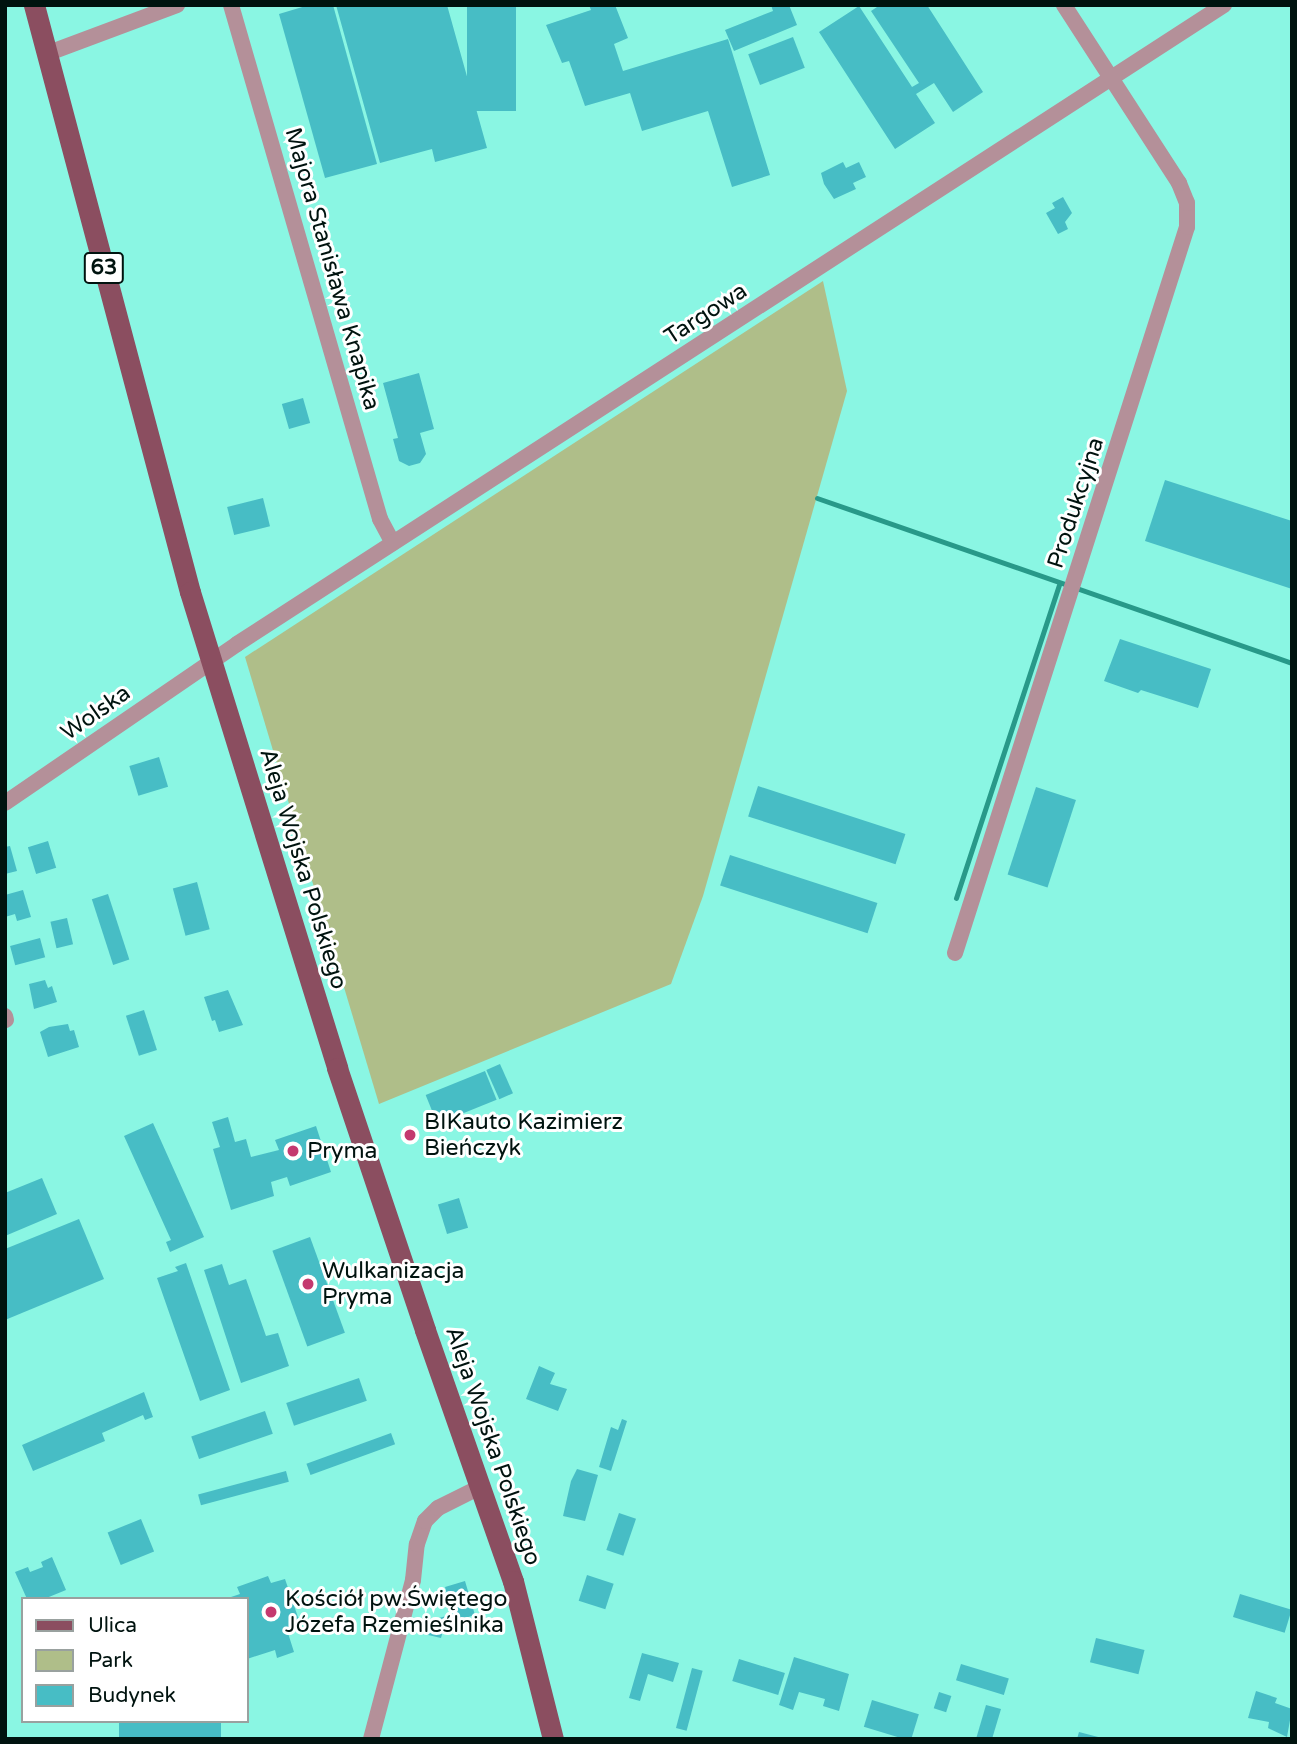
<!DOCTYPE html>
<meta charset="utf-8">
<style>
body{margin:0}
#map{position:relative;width:1297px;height:1744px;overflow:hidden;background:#8af6e3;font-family:"Varela Round",sans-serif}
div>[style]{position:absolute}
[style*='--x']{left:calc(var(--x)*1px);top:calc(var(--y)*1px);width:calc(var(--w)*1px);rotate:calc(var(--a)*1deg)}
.green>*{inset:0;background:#afbe89}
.stream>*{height:5px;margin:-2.5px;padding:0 2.5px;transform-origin:2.5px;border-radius:2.5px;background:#289989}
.building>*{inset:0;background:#47bdc5;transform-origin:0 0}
.minor>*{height:16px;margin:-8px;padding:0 8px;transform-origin:8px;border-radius:8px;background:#b49099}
.major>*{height:21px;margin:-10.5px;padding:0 10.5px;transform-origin:10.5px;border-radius:10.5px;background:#8b4e60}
.dots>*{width:19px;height:19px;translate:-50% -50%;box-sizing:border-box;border:4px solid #fff;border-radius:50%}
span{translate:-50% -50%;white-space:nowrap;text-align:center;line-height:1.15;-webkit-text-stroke:6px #fff;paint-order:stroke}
.shield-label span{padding:2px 5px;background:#fff;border:2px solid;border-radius:5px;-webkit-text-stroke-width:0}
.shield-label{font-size:21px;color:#00130f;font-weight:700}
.street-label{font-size:23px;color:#00130f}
.poi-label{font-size:23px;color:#00130f}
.left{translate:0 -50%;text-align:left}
.frame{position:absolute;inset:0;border:7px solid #00130f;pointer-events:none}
.legend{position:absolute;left:21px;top:1597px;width:228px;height:126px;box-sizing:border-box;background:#fff;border:2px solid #99a19f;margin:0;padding:9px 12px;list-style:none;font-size:21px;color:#00130f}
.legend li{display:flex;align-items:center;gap:14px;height:35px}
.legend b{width:35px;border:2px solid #99a19f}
</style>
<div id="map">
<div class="green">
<div style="clip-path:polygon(823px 281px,847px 391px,703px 896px,671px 984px,379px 1104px,245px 657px)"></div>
</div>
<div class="stream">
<div style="--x:817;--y:498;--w:503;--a:19.16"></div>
<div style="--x:956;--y:898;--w:330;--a:-71.8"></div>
</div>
<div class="building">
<div style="clip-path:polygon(309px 5px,333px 5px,377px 164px,325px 178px,279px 14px)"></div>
<div style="clip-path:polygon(336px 5px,447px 5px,487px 148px,435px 162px,432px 149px,380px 163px)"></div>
<div style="left:467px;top:5px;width:49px;height:106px"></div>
<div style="clip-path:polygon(589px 5px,615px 5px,628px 38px,614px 44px,623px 71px,728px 39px,770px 175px,732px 187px,708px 111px,642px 131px,630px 93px,585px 106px,569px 61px,562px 63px,546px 25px,591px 10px)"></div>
<div style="clip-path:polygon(771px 5px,789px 5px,797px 25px,734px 51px,725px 30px,773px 11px)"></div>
<div style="clip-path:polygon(880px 5px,927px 5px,983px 92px,953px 112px,934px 83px,916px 94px,935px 123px,895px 149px,819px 32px,859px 6px,912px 87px,919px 83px,871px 11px)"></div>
<div style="left:793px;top:37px;width:33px;height:48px;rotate:69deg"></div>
<div style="clip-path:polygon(843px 162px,846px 168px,859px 162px,866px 177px,853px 183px,856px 189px,834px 199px,824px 184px,821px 173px)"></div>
<div style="clip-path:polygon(1063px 197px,1072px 213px,1065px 222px,1068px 229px,1058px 234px,1046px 213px,1055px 208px,1052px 203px)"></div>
<div style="clip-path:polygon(419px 373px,434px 429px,420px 433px,426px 454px,420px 463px,409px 466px,399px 461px,393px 439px,398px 438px,383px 383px)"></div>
<div style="left:303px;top:398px;width:26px;height:22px;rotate:74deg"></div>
<div style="clip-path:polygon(1165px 480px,1292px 521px,1292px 589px,1145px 541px)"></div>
<div style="left:263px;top:498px;width:29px;height:37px;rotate:76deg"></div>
<div style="clip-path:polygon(1120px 639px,1211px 669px,1198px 708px,1141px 690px,1138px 693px,1104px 681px)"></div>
<div style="left:159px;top:757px;width:31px;height:31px;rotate:73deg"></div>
<div style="left:758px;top:786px;width:155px;height:32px;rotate:18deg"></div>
<div style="left:1036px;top:787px;width:42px;height:92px;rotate:18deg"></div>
<div style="left:48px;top:841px;width:28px;height:21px;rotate:73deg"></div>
<div style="clip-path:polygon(10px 846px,17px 871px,5px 874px,5px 847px)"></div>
<div style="left:730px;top:855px;width:155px;height:32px;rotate:18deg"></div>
<div style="left:197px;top:882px;width:49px;height:25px;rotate:75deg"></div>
<div style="clip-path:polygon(23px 890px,31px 917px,17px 921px,15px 914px,5px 917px,5px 895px)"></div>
<div style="left:108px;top:894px;width:69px;height:17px;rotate:72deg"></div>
<div style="left:67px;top:918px;width:27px;height:17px;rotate:77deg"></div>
<div style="left:40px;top:938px;width:20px;height:31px;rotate:75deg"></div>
<div style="clip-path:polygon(45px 980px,48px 988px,52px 986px,57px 1002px,34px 1009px,29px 984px)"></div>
<div style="clip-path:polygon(228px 990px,243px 1025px,219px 1032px,215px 1020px,212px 1021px,204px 997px)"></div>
<div style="left:144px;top:1010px;width:42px;height:19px;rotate:72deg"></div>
<div style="clip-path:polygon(68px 1024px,70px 1031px,74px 1030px,79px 1047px,48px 1057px,40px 1032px,49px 1027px)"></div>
<div style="left:500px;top:1064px;width:32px;height:15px;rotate:66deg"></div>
<div style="left:485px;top:1071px;width:31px;height:64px;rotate:68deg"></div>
<div style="clip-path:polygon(228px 1117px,235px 1142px,246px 1139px,251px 1157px,279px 1150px,275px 1140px,316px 1126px,331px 1172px,290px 1186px,287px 1177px,271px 1182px,274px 1196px,231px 1210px,213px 1149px,220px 1147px,212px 1122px)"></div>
<div style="clip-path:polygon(153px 1123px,204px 1237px,170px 1252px,166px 1242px,171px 1240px,124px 1136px)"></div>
<div style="clip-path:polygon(42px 1178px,57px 1214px,5px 1236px,5px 1193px)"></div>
<div style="left:459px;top:1198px;width:31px;height:22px;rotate:73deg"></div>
<div style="clip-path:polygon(79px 1219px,104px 1279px,5px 1320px,5px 1249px)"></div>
<div style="left:310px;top:1237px;width:102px;height:40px;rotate:70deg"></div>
<div style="clip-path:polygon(186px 1263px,230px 1390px,200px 1401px,157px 1278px,178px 1271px,175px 1267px)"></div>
<div style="clip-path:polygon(222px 1264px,229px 1285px,246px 1279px,266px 1336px,278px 1333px,289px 1366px,241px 1383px,204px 1270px)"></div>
<div style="clip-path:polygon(539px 1366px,555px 1373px,550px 1384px,567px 1389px,558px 1411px,526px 1399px)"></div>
<div style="left:359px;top:1378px;width:24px;height:77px;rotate:71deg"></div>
<div style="clip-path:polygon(144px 1392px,153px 1417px,145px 1420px,143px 1415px,102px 1433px,105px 1441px,33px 1471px,22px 1445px)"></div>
<div style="left:265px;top:1411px;width:24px;height:78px;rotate:71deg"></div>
<div style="clip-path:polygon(622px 1419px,627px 1421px,611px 1471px,599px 1467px,611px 1427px,618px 1430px)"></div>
<div style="left:391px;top:1433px;width:12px;height:90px;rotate:70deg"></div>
<div style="clip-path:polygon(577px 1469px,598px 1475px,585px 1521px,563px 1516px,571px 1481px)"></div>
<div style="left:286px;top:1471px;width:11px;height:91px;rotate:75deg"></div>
<div style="left:619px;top:1513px;width:18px;height:39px;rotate:19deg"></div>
<div style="left:141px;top:1519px;width:35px;height:36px;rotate:68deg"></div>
<div style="clip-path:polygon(52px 1557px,66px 1590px,44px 1599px,27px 1599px,15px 1572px,28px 1567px,30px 1572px,43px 1567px,41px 1562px)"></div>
<div style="left:587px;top:1575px;width:28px;height:27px;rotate:18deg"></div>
<div style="clip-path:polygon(268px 1576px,271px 1583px,285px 1579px,301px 1626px,287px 1630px,294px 1652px,277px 1658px,275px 1650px,247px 1659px,247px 1599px,228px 1598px,240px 1594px,237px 1587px)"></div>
<div style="clip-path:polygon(465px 1581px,475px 1615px,445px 1624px,441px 1638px,424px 1634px,427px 1620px,438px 1622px,439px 1618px,453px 1614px,445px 1587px)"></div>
<div style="left:1240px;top:1594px;width:54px;height:24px;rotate:17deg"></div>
<div style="left:1096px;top:1638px;width:50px;height:25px;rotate:14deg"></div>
<div style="clip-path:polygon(642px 1653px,679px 1663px,673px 1682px,648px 1674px,640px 1701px,629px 1698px)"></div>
<div style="clip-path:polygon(794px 1657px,849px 1674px,839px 1711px,823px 1706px,825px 1699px,799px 1692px,793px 1710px,779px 1705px)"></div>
<div style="left:739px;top:1659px;width:48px;height:23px;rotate:17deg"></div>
<div style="left:961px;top:1664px;width:50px;height:17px;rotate:17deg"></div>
<div style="left:692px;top:1668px;width:11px;height:62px;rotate:15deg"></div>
<div style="clip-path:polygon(1256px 1691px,1277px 1698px,1275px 1703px,1292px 1709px,1287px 1737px,1268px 1728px,1269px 1722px,1248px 1718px)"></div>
<div style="left:939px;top:1692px;width:13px;height:17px;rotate:18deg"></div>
<div style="left:872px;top:1700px;width:49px;height:28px;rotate:17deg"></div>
<div style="clip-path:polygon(986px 1705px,1001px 1709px,992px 1739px,976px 1739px)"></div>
<div style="left:119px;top:1721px;width:102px;height:18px"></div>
<div style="clip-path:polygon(1079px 1732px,1102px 1738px,1102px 1739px,1077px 1739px)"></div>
</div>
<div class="minor">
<div style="--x:231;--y:5;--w:535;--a:73.83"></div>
<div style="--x:380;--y:519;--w:27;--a:62"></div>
<div style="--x:46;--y:54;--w:140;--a:-20.5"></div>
<div style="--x:5;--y:803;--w:281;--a:-34.4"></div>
<div style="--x:237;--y:644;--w:1176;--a:-32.92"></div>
<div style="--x:955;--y:953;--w:762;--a:-72.28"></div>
<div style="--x:1187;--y:227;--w:24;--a:-90"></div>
<div style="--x:1187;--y:203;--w:22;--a:-112"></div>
<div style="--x:1179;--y:183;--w:212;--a:-122.9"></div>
<div style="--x:5;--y:1016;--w:4;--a:76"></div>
<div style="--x:371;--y:1739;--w:164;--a:-75.2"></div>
<div style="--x:413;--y:1580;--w:36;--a:-84"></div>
<div style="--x:417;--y:1544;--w:24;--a:-71"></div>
<div style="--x:425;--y:1521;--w:18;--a:-45"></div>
<div style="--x:438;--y:1508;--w:49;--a:-26.6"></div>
</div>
<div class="major">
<div style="--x:34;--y:5;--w:607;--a:75.12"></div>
<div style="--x:190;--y:592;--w:498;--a:72.8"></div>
<div style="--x:337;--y:1068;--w:276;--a:71.4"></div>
<div style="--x:425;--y:1330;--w:266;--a:70.7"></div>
<div style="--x:513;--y:1581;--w:163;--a:75.8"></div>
</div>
<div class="dots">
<div style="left:410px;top:1135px;background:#c4396f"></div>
<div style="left:293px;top:1151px;background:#c4396f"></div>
<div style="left:308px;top:1284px;background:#c4396f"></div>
<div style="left:271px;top:1612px;background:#c4396f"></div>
</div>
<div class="shield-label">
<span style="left:104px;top:268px">63</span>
</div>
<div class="street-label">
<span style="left:332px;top:269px;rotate:74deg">Majora Stanisława Knapika</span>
<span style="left:706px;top:314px;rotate:-33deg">Targowa</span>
<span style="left:1076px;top:503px;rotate:-72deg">Produkcyjna</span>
<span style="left:96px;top:713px;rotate:-35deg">Wolska</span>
<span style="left:303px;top:869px;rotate:73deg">Aleja Wojska Polskiego</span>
<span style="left:493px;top:1446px;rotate:71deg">Aleja Wojska Polskiego</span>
</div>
<div class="poi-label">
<span class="left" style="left:424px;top:1135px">BIKauto Kazimierz<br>Bieńczyk</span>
<span class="left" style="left:307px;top:1151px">Pryma</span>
<span class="left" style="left:322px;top:1284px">Wulkanizacja<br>Pryma</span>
<span class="left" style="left:285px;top:1612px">Kościół pw.Świętego<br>Józefa Rzemieślnika</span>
</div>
<div class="frame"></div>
<ul class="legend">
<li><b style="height:9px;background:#8b4e60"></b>Ulica</li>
<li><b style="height:19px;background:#afbe89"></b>Park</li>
<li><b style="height:19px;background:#47bdc5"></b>Budynek</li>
</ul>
</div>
